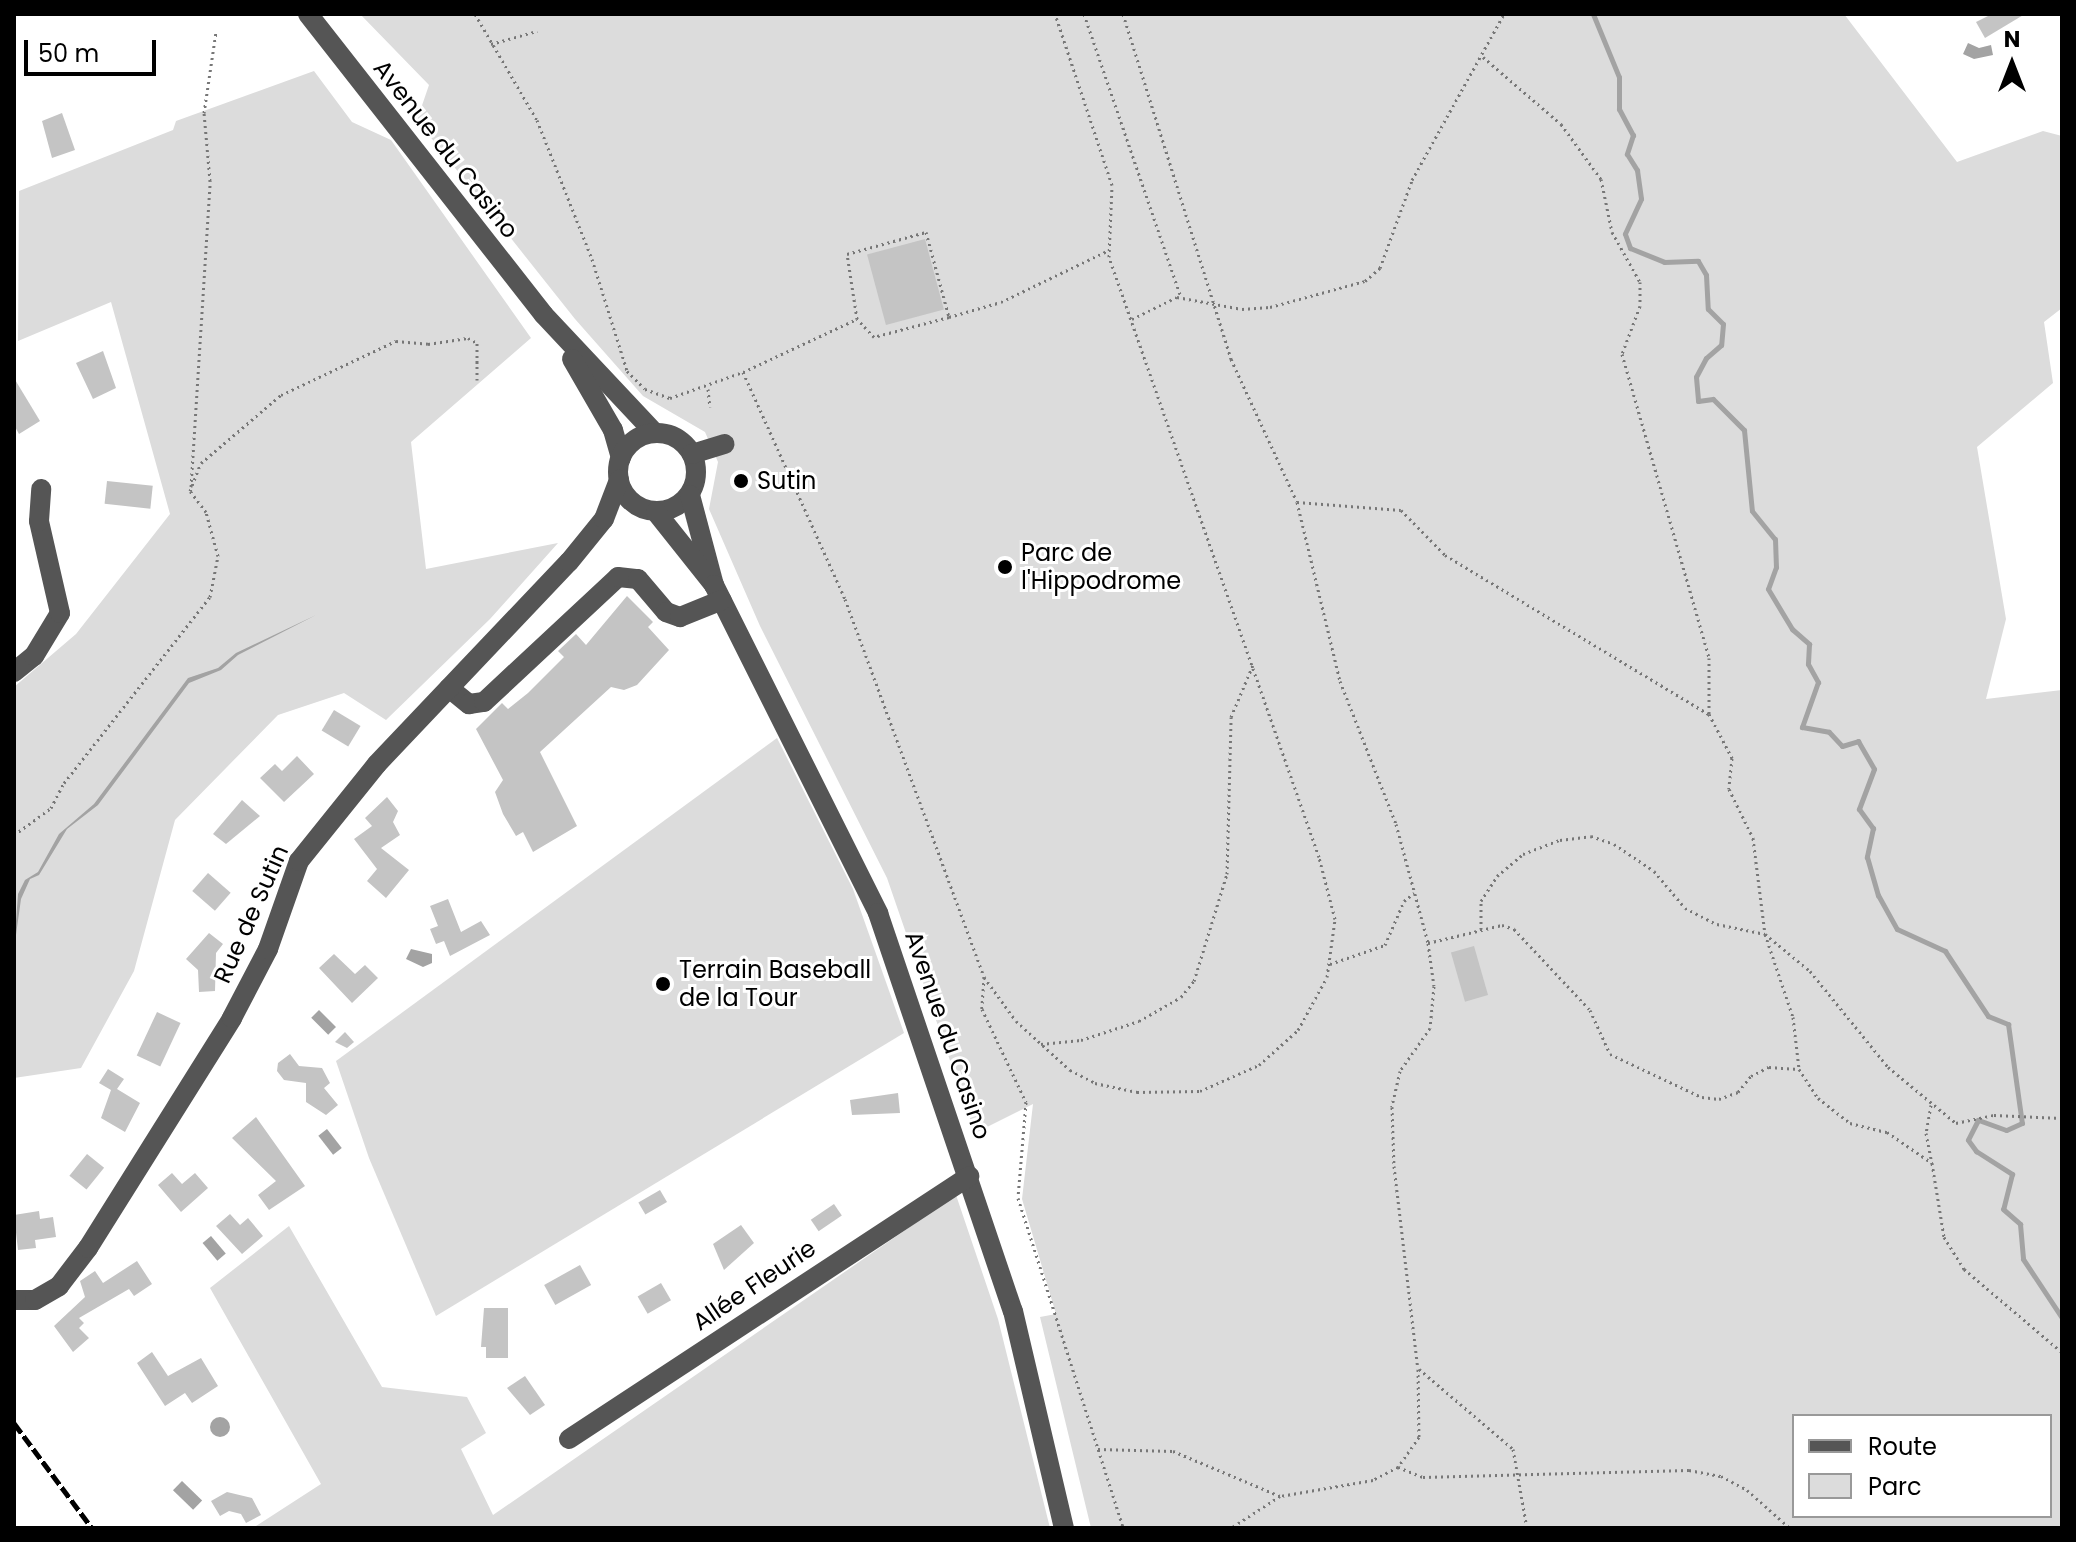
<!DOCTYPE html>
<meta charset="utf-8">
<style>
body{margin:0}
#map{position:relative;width:2076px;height:1542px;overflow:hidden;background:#fff;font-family:Poppins,sans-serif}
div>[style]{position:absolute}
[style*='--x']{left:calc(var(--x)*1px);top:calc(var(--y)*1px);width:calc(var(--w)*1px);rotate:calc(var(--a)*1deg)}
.green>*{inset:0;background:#dcdcdc}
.water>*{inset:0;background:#a3a3a3;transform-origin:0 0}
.round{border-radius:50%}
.stream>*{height:5px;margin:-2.5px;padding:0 2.5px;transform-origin:2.5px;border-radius:2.5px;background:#a3a3a3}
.building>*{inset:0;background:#c4c4c4;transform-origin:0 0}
.path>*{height:3px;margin-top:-1.5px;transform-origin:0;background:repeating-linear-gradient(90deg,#777 0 2px,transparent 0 6px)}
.minor>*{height:20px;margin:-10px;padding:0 10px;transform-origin:10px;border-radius:10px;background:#555}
.minor>.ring{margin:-10px;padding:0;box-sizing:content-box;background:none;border:20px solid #555;border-radius:50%}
.rail>*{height:5px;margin-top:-2.5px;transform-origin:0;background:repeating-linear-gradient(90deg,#000 0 12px,transparent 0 16px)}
.dots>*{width:22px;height:22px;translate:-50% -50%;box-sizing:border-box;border:4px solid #fff;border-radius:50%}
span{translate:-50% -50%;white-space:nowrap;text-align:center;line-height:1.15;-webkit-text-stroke:6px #fff;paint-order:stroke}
.street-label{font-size:24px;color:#000}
.poi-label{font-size:24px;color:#000}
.left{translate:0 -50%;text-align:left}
.frame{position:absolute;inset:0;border:16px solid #000;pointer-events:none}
.legend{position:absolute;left:1792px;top:1414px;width:260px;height:104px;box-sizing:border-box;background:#fff;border:2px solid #999;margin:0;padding:10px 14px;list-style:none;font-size:24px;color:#000}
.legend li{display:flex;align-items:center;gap:16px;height:40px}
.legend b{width:40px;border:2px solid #999}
.north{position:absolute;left:1972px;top:24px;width:80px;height:80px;-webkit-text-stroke:6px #fff;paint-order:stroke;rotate:0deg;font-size:22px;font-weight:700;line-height:32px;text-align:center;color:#000}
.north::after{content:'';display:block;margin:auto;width:28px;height:36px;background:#000;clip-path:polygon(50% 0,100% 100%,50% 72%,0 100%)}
.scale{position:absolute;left:24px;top:40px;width:132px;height:36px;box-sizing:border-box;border:4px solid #000;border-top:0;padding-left:10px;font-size:24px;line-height:28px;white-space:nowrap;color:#000;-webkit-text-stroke:6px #fff;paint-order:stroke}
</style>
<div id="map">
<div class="green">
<div style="clip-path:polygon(evenodd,360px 14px,1844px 14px,1957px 162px,2043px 131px,2062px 136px,2062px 308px,2044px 322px,2053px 383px,1977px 447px,2006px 619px,1986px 699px,2062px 690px,2062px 1528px,1091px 1528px,1040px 1317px,1056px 1314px,1022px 1199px,1033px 1104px,975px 1133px,887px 878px,760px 626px,709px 509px,718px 462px,705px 432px,643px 396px,575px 319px,417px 120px,429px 85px,360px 14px,1794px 1416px,2050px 1416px,2050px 1516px,1794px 1516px,1794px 1416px)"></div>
<div style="clip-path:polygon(314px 71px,352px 122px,391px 140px,531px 338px,411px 442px,426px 569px,558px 543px,490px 619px,386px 720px,344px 693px,278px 715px,175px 820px,134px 971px,81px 1068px,14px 1078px,14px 687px,76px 634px,170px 514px,111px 302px,18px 341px,19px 191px,173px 130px,176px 121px)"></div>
<div style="clip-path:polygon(777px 738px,853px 889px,904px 1033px,436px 1316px,369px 1158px,336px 1061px)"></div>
<div style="clip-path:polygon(956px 1195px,998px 1319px,1050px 1528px,253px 1528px,321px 1484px,210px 1288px,289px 1226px,382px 1387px,467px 1397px,486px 1433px,461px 1449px,493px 1515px)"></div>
</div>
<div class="water">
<div style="clip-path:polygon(1968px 43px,1979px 48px,1991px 45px,1993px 55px,1974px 59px,1963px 54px)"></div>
<div style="clip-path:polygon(316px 615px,238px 655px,221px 670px,189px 683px,98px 805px,67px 829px,39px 875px,30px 879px,21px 899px,14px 949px,18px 894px,25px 880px,38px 872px,59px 834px,94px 804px,188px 678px,218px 668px,236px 653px)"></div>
<div style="clip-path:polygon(411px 949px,432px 954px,432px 963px,423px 967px,406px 959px)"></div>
<div style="left:319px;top:1010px;width:24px;height:11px;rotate:45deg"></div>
<div style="left:327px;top:1129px;width:24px;height:11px;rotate:52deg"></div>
<div style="left:211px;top:1236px;width:23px;height:11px;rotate:50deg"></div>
<div class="round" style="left:210px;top:1417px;width:20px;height:20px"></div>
<div style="left:182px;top:1481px;width:28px;height:13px;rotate:44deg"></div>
</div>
<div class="stream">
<div style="--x:1593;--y:14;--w:68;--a:67.6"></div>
<div style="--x:1619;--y:77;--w:32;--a:90"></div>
<div style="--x:1619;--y:109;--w:30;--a:62"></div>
<div style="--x:1633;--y:135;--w:20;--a:108"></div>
<div style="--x:1627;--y:154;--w:19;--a:58"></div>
<div style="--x:1637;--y:170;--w:29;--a:82"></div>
<div style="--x:1641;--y:199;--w:38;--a:115"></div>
<div style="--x:1625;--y:234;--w:15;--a:70"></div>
<div style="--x:1630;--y:248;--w:37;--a:22"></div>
<div style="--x:1664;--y:262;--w:34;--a:-2"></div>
<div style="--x:1698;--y:261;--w:16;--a:60"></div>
<div style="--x:1706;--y:275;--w:34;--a:87"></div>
<div style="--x:1708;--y:309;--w:21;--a:45"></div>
<div style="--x:1723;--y:324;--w:21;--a:95"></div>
<div style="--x:1721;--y:345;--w:20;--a:139"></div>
<div style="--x:1706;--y:358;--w:21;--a:118"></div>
<div style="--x:1696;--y:377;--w:24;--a:85"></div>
<div style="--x:1698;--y:401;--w:15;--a:-8"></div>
<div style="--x:1713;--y:399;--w:44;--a:45"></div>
<div style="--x:1744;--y:430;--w:81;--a:84.4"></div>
<div style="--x:1752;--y:511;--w:36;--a:51"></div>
<div style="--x:1775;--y:539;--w:28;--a:88"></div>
<div style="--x:1776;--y:567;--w:23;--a:110"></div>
<div style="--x:1768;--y:589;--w:47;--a:59"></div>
<div style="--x:1792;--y:629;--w:23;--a:41"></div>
<div style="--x:1809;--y:644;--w:20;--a:93"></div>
<div style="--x:1808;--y:664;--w:21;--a:61"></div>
<div style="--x:1818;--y:682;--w:48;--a:109.6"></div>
<div style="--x:1802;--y:727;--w:27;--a:10"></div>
<div style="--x:1829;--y:732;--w:19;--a:47"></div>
<div style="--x:1842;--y:746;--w:17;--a:-17"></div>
<div style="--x:1858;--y:741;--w:32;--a:60"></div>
<div style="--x:1874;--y:769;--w:43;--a:110.6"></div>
<div style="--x:1859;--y:809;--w:24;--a:54"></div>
<div style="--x:1873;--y:828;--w:30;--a:102"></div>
<div style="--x:1867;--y:857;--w:40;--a:74"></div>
<div style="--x:1878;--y:895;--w:39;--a:61"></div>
<div style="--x:1897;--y:929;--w:53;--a:24.6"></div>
<div style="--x:1945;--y:951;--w:78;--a:56.5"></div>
<div style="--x:1988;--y:1016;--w:22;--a:22"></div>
<div style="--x:2008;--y:1024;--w:100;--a:82"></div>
<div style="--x:2022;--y:1123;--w:17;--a:156"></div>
<div style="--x:2006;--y:1130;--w:30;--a:-160"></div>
<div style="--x:1978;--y:1120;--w:22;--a:117"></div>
<div style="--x:1968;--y:1140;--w:14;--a:54"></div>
<div style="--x:1976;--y:1151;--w:43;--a:32.6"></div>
<div style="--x:2012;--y:1174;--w:36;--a:104"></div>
<div style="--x:2003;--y:1209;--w:23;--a:41"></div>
<div style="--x:2020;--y:1224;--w:35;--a:85"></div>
<div style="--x:2023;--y:1259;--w:71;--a:56.5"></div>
</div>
<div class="building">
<div style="clip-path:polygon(1992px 14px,2025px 14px,1985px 38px,1976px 22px)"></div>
<div style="clip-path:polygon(62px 113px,75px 150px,52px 158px,42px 121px)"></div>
<div style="left:925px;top:239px;width:73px;height:60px;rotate:75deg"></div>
<div style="clip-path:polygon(103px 351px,116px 388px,93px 399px,76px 363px)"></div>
<div style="clip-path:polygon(14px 378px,40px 421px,19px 434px,14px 425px)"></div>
<div style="left:107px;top:481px;width:46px;height:23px;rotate:6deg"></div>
<div style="clip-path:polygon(627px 596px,653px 622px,648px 627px,669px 650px,637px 685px,624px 690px,611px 687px,540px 752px,577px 826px,533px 852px,523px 832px,516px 836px,503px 814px,495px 792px,503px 780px,476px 729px,502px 703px,508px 709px,528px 693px,564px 657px,558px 651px,576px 634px,586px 645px)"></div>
<div style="left:334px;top:710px;width:31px;height:24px;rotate:31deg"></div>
<div style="clip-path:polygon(297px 756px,314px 774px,284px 802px,260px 778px,275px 764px,282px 771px)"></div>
<div style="clip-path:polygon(387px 797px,398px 811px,393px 822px,400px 835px,381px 848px,409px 870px,386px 898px,367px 881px,377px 869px,354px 839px,372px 826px,365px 818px)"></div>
<div style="clip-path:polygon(242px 800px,260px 816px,226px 844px,213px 834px)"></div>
<div style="left:208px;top:873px;width:30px;height:24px;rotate:41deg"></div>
<div style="clip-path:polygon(448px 899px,461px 932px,481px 921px,490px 935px,450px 956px,444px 941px,436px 944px,430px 929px,438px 926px,430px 906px)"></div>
<div style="clip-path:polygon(209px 933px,223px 944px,216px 953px,215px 991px,199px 992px,198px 970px,186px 959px)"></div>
<div style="left:1474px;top:946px;width:51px;height:24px;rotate:74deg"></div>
<div style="clip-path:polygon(334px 954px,355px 974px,365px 965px,378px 978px,352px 1003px,319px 968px)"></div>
<div style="left:157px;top:1012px;width:26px;height:48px;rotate:25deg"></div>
<div style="clip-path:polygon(345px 1032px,354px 1042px,347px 1048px,335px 1042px)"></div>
<div style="clip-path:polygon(290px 1054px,299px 1066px,322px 1068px,330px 1083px,324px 1088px,338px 1105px,326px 1115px,306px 1102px,306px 1083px,284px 1080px,277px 1071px,278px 1063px)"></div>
<div style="clip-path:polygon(108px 1069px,124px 1079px,117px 1089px,140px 1103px,125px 1132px,101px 1118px,111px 1090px,99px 1083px)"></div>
<div style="clip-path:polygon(898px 1093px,900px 1113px,852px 1115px,850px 1100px)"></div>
<div style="clip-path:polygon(256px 1117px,305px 1186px,269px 1210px,258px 1195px,276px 1181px,232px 1138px)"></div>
<div style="left:87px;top:1154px;width:22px;height:28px;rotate:39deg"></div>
<div style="clip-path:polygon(172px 1173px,182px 1184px,195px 1173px,208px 1188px,181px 1212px,158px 1185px)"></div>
<div style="left:660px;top:1190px;width:14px;height:25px;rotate:60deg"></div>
<div style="left:834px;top:1204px;width:14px;height:28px;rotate:56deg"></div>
<div style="clip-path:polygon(39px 1211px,40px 1219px,53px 1217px,56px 1237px,35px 1240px,36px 1248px,18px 1250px,14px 1215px)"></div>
<div style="clip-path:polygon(230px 1214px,240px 1225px,248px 1218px,263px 1236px,242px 1254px,216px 1226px)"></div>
<div style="clip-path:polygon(741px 1225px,754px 1243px,724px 1270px,713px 1244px)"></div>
<div style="clip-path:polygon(137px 1261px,152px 1284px,134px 1296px,129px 1289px,79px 1318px,84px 1323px,79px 1328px,89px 1338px,73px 1352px,54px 1326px,85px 1297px,80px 1281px,95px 1271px,103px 1283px)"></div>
<div style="left:580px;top:1265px;width:23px;height:41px;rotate:61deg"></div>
<div style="left:661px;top:1283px;width:20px;height:27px;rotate:60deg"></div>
<div style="clip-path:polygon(484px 1308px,508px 1308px,508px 1358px,486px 1358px,486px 1347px,481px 1347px)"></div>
<div style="clip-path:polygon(152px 1352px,168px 1376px,201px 1358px,218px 1386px,192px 1403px,185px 1393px,165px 1406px,137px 1363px)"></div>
<div style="clip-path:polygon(525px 1376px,545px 1405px,530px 1415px,507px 1388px)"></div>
<div style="clip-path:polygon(227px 1492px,252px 1498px,261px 1515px,246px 1523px,241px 1514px,229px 1511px,220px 1516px,211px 1501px)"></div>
</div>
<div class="path">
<div style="--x:475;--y:14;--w:123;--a:59.7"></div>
<div style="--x:537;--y:120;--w:149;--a:68.4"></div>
<div style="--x:592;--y:259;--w:117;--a:72.6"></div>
<div style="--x:627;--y:371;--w:25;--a:45"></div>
<div style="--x:645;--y:389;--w:27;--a:20"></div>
<div style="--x:670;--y:398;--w:77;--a:-19.6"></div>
<div style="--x:743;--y:372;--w:249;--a:65.8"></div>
<div style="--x:845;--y:599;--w:403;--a:69.8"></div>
<div style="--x:984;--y:977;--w:54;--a:54"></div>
<div style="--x:1016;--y:1021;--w:73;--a:42.2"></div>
<div style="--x:1070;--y:1070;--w:28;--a:27"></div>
<div style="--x:1095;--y:1083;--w:43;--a:12.1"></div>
<div style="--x:1137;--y:1092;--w:63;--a:-0.9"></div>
<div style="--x:1200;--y:1091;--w:64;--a:-23.8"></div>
<div style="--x:1259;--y:1065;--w:52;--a:-41.9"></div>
<div style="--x:1298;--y:1030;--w:60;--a:-61.3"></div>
<div style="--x:1327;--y:977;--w:59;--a:-82.1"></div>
<div style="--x:1335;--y:919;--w:64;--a:-104.5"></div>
<div style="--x:1319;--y:857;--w:636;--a:-109.29"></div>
<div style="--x:1109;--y:257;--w:72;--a:-87.6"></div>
<div style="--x:1112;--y:185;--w:180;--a:-108.4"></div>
<div style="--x:1084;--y:14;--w:299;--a:71.1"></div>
<div style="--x:1123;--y:14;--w:362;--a:72.6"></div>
<div style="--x:1231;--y:359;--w:157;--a:65.2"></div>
<div style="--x:1297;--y:502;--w:184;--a:76.5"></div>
<div style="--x:1340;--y:681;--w:154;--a:68.6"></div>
<div style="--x:1396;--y:824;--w:123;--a:74.9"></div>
<div style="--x:1428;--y:943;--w:43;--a:82.1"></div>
<div style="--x:1434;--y:986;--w:42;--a:95.4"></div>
<div style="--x:1430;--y:1028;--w:52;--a:124.9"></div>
<div style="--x:1400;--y:1071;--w:37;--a:103"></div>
<div style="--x:1392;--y:1107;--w:59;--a:88.1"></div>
<div style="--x:1394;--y:1166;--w:204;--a:83.3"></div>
<div style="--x:1418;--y:1369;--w:68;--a:89.2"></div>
<div style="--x:1419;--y:1437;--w:37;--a:125"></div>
<div style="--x:1398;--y:1467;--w:28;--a:153"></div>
<div style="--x:1373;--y:1480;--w:94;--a:170.2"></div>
<div style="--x:1280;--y:1496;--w:59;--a:146.9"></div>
<div style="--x:491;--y:44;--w:48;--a:-15.8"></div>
<div style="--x:1483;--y:57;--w:103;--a:40.7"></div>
<div style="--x:1561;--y:124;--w:68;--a:54"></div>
<div style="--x:1601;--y:179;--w:54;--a:78.3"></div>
<div style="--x:1612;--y:232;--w:57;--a:60.8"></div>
<div style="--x:1640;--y:282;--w:24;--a:90"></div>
<div style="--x:1640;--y:306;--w:51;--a:110.6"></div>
<div style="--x:1622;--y:354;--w:316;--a:74"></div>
<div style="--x:1709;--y:658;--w:56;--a:90"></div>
<div style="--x:1709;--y:714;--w:50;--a:62.4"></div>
<div style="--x:1732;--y:758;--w:31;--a:96"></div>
<div style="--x:1729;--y:789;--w:55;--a:63.9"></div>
<div style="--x:1753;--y:838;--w:97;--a:82.9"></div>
<div style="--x:1765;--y:934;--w:88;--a:71.4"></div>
<div style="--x:1793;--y:1017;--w:52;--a:83.4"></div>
<div style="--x:1799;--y:1069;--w:35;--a:57"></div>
<div style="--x:1818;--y:1098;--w:41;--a:38"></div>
<div style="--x:1850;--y:1123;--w:38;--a:14"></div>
<div style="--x:1887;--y:1132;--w:55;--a:34.6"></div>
<div style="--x:1932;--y:1163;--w:75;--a:80.8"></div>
<div style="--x:1944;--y:1237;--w:38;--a:58"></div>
<div style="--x:1964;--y:1269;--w:128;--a:40.3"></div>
<div style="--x:949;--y:317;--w:54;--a:-16.1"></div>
<div style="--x:1001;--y:302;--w:118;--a:-25.7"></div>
<div style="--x:1132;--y:319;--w:50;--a:-26.1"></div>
<div style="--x:1177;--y:297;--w:66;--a:10.5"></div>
<div style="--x:1242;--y:309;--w:28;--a:-4"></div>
<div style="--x:1270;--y:307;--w:98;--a:-15.3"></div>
<div style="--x:1365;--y:281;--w:20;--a:-41"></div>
<div style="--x:1380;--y:268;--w:94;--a:-70"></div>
<div style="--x:1412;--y:180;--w:190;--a:-61"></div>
<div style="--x:743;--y:372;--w:126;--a:-24.9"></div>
<div style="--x:857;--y:319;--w:66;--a:-98.7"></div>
<div style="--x:847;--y:254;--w:82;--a:-15.6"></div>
<div style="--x:926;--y:232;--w:88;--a:74.9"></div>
<div style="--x:949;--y:317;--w:78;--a:165.1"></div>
<div style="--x:874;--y:337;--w:25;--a:-133"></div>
<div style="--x:708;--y:389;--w:18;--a:84"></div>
<div style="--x:191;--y:487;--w:307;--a:-86.4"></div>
<div style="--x:210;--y:181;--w:68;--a:-95"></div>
<div style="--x:204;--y:113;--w:82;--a:-81.6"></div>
<div style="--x:1297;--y:502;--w:104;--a:4.4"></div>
<div style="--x:1401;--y:510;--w:63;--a:45.6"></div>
<div style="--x:1445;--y:555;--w:308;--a:31.1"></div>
<div style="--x:14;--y:835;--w:46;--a:-36.1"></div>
<div style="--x:51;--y:808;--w:28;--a:-63"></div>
<div style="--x:64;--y:783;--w:236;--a:-51.9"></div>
<div style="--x:210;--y:597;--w:42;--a:-79"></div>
<div style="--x:218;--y:556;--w:46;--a:-105.3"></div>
<div style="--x:206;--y:512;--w:26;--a:-127"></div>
<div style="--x:190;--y:491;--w:30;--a:-69"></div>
<div style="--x:201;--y:463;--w:105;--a:-40.4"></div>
<div style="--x:281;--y:395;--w:127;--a:-25.2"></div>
<div style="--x:396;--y:341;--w:32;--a:5"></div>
<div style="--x:428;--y:344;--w:40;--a:-8.5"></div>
<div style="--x:468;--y:338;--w:10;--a:29"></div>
<div style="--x:477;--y:343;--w:37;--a:90"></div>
<div style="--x:1481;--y:929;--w:28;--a:-90"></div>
<div style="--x:1481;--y:901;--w:30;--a:-57"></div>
<div style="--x:1497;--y:876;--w:34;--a:-40"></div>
<div style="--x:1523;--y:854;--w:40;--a:-21"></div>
<div style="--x:1560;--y:840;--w:31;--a:-7"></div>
<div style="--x:1591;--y:836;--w:24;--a:19"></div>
<div style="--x:1614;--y:844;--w:48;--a:34"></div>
<div style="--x:1654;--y:871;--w:48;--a:50"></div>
<div style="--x:1685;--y:908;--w:36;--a:27"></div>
<div style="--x:1717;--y:924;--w:49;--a:11.8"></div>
<div style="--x:1765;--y:934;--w:58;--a:39.4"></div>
<div style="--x:1810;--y:971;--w:124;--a:50.9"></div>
<div style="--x:1888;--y:1067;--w:88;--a:39.5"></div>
<div style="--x:1956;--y:1123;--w:39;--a:-12"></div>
<div style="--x:1994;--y:1115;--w:68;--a:2.5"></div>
<div style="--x:1428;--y:943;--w:76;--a:-13.7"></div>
<div style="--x:1502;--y:925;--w:13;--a:18"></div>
<div style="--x:1514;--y:929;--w:111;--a:46.8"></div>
<div style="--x:1590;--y:1010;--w:48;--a:65.6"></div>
<div style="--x:1610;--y:1054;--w:102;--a:25.1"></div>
<div style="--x:1702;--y:1097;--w:17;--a:7"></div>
<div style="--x:1719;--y:1099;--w:20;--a:-20"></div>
<div style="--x:1738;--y:1092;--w:21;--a:-51"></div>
<div style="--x:1751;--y:1076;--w:20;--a:-27"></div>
<div style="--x:1769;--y:1067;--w:30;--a:4"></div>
<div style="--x:1330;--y:964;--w:58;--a:-19.1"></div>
<div style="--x:1385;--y:945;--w:48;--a:-66.6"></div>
<div style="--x:1404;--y:901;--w:13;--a:-39"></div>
<div style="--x:984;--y:977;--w:32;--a:94"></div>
<div style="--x:982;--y:1009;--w:103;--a:64.7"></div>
<div style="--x:1026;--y:1102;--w:96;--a:94.8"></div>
<div style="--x:1018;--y:1198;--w:346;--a:72.3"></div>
<div style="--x:1041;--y:1044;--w:40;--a:-5.7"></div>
<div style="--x:1081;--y:1040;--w:61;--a:-18.1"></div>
<div style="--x:1139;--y:1021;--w:48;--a:-29.7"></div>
<div style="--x:1181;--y:997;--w:21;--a:-51"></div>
<div style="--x:1194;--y:981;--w:112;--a:-72.9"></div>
<div style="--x:1227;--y:874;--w:157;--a:-88.5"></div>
<div style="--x:1231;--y:717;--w:56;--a:-67.1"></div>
<div style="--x:1931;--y:1105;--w:28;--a:100"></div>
<div style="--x:1926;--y:1133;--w:31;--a:79"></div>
<div style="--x:1419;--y:1369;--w:123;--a:40.4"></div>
<div style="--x:1513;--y:1449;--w:80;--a:80"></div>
<div style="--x:1098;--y:1449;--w:75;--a:1.5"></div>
<div style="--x:1173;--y:1451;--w:116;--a:22.8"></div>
<div style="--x:1398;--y:1467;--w:27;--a:22"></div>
<div style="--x:1423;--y:1477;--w:266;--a:-1.5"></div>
<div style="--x:1689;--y:1470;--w:33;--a:11"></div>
<div style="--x:1721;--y:1476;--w:30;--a:28"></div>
<div style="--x:1747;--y:1490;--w:57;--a:41.5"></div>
</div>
<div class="minor">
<div style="--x:308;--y:14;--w:382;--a:51.9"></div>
<div style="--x:544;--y:315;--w:162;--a:46.8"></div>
<div style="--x:572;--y:359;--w:82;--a:60"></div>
<div style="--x:613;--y:430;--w:29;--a:74"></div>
<div class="ring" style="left:618px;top:433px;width:58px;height:58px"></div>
<div style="--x:692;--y:454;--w:34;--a:-17"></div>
<div style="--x:690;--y:495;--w:93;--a:75.1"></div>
<div style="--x:656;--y:512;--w:93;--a:51.5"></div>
<div style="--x:714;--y:585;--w:367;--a:63.4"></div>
<div style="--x:878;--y:913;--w:420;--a:71.3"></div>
<div style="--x:1013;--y:1311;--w:223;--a:76.8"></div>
<div style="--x:14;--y:672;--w:26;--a:-39"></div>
<div style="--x:34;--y:656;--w:50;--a:-58.8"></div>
<div style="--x:60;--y:613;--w:94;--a:-102.9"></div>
<div style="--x:39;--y:521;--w:32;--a:-86"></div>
<div style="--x:449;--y:688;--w:26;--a:39"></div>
<div style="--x:469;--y:704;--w:15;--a:-8"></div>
<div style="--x:484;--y:702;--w:183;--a:-43"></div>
<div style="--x:618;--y:577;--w:20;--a:6"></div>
<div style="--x:638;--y:579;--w:43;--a:49.7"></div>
<div style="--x:666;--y:612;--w:15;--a:20"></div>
<div style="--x:680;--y:617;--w:45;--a:-22"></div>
<div style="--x:14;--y:1300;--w:21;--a:0"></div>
<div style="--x:35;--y:1300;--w:28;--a:-30"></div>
<div style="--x:59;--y:1286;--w:48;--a:-52.7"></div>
<div style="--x:88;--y:1248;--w:271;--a:-57.9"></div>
<div style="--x:232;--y:1018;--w:78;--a:-62.4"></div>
<div style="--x:268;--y:949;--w:93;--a:-70.6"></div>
<div style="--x:299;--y:861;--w:124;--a:-51.2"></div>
<div style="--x:377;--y:764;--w:279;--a:-46.5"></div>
<div style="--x:569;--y:562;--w:55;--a:-50.9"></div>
<div style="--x:604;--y:519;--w:42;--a:-69"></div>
<div style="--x:569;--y:1439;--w:479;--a:-33.3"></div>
</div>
<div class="rail">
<div style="--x:14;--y:1423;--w:131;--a:53.4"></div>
</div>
<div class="dots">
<div style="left:741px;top:481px;background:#000"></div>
<div style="left:1005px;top:567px;background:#000"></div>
<div style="left:663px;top:984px;background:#000"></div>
</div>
<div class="street-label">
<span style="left:446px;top:149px;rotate:52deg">Avenue du Casino</span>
<span style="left:251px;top:914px;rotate:-66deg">Rue de Sutin</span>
<span style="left:948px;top:1035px;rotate:71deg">Avenue du Casino</span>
<span style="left:754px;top:1285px;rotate:-34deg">Allée Fleurie</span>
</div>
<div class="poi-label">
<span class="left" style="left:757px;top:481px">Sutin</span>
<span class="left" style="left:1021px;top:567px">Parc de<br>l'Hippodrome</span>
<span class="left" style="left:679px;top:984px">Terrain Baseball<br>de la Tour</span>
</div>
<div class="frame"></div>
<ul class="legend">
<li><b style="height:10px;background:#555"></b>Route</li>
<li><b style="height:22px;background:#dcdcdc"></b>Parc</li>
</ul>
<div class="north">N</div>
<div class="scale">50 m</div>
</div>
